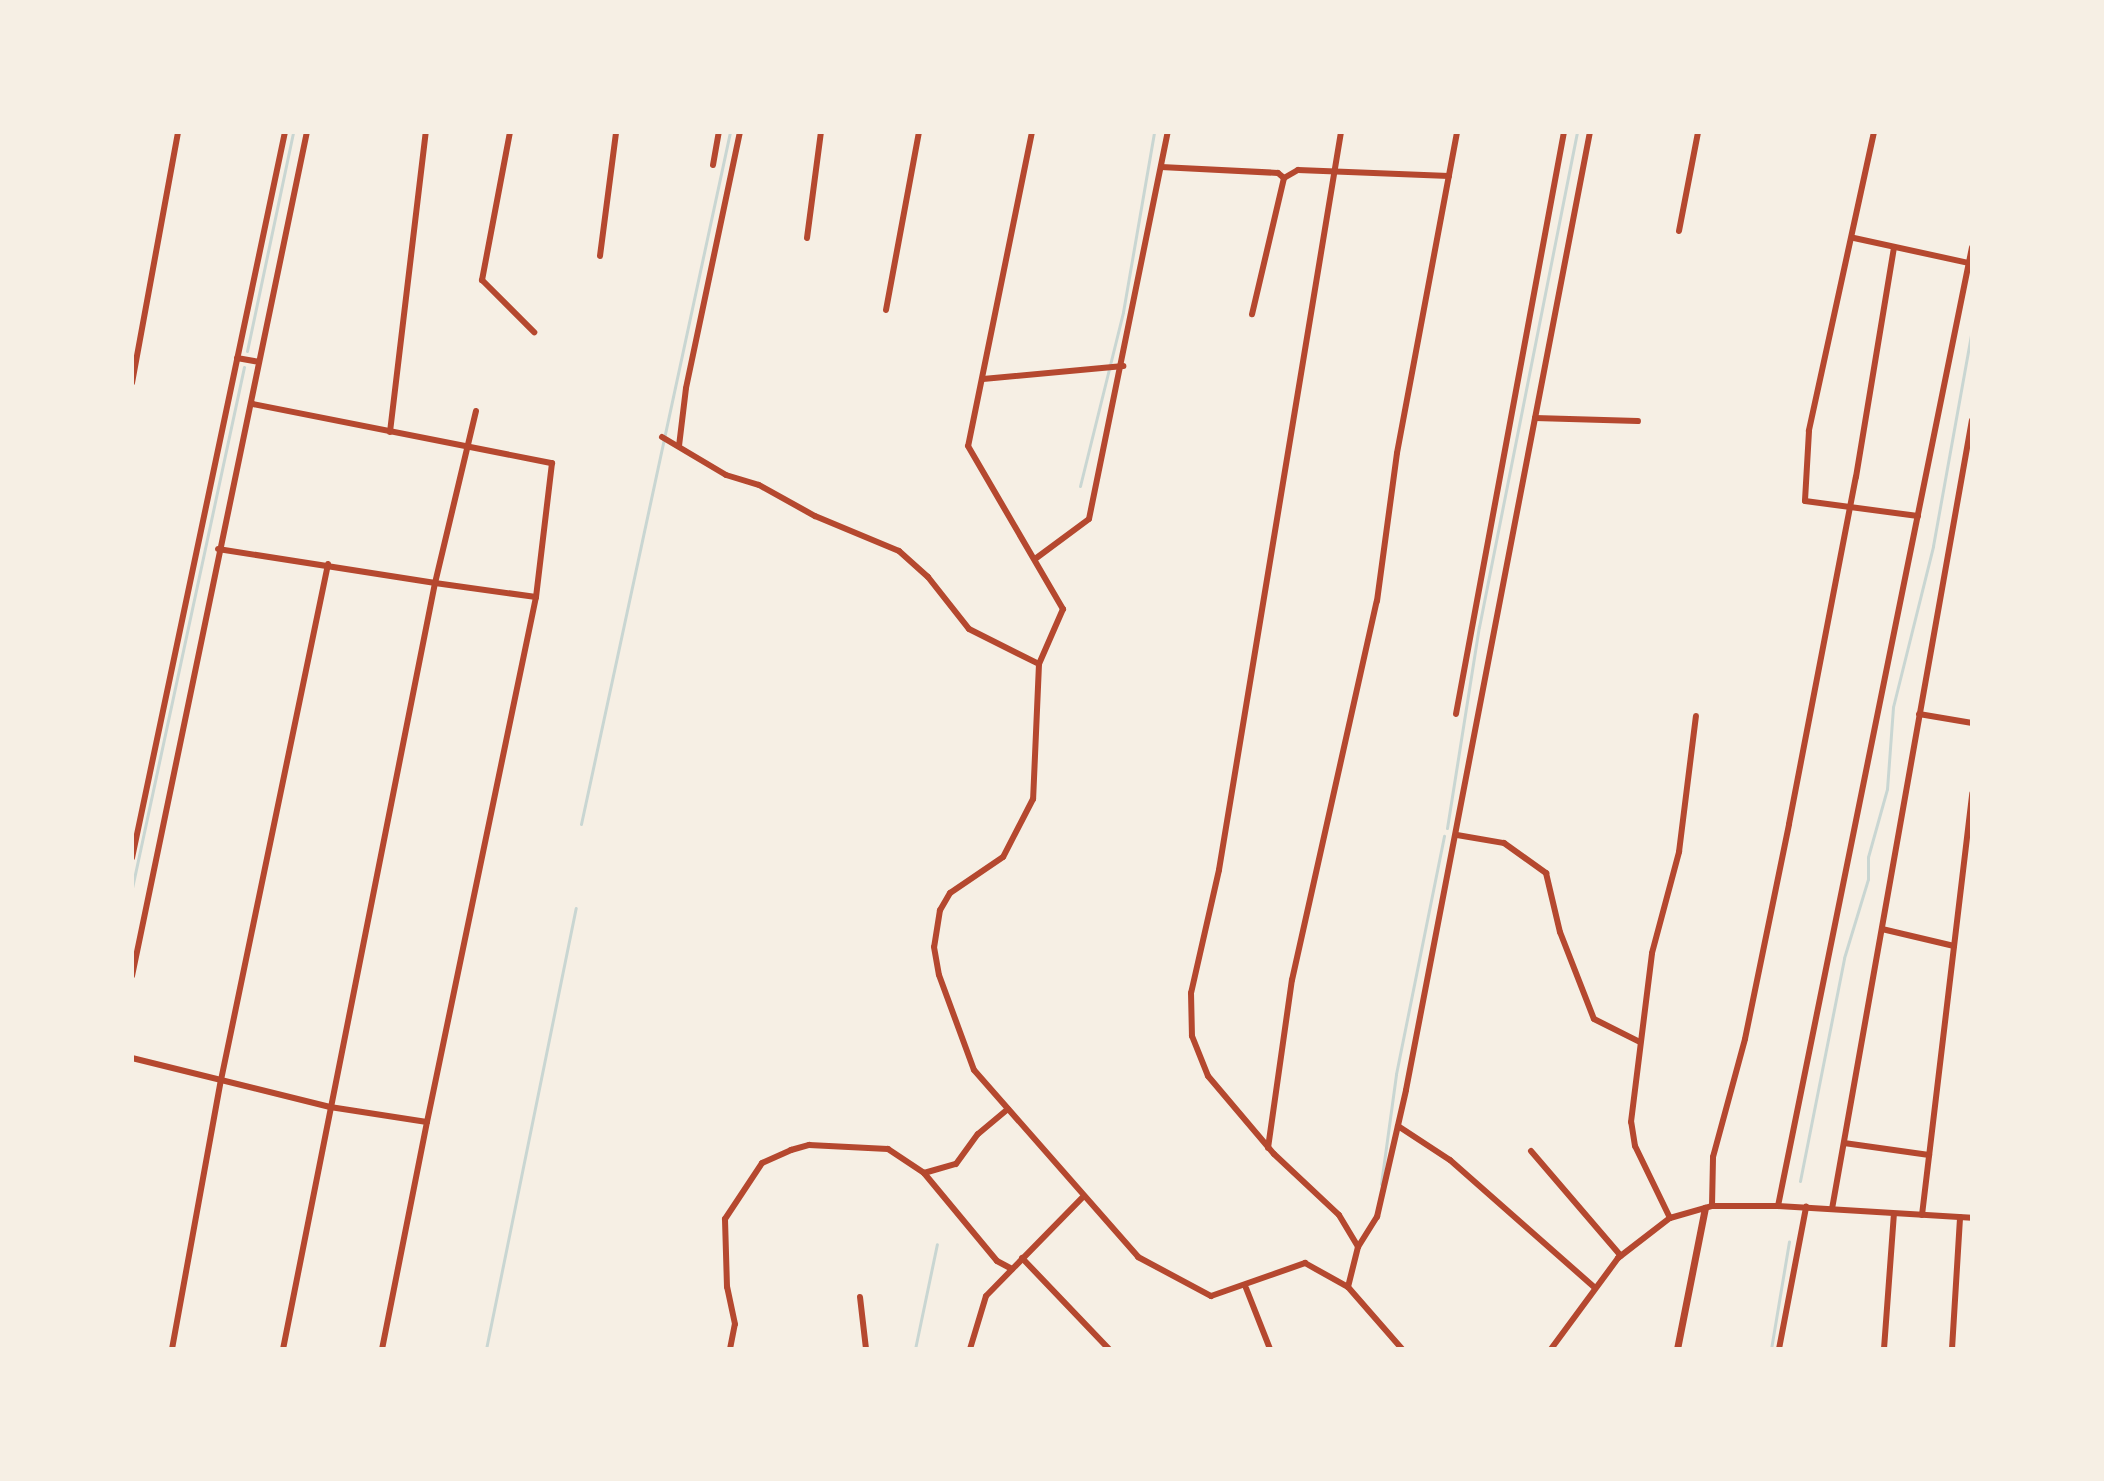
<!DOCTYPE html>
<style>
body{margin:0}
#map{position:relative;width:2104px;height:1481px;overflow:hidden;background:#f6efe4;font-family:Ubuntu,sans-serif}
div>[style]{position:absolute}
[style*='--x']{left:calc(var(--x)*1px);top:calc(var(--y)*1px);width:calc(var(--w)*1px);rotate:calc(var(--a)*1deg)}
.stream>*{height:3px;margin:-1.5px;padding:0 1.5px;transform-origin:1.5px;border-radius:1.5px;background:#c9d6d2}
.minor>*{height:6px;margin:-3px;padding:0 3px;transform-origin:3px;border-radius:3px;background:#b5482f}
.tertiary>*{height:7px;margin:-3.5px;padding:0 3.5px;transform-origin:3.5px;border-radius:3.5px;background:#b5482f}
span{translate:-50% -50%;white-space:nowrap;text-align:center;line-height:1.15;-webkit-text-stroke:7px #f6efe4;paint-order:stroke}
.frame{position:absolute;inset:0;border:134px solid #f6efe4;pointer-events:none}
</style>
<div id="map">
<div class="stream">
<div style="--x:247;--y:351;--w:224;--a:-78.1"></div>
<div style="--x:1080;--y:486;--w:179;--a:-76.1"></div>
<div style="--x:1123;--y:312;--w:183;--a:-80.2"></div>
<div style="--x:581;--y:824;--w:708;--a:-77.85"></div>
<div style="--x:1447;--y:828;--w:204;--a:-81"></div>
<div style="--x:1479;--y:627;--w:505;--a:-78.8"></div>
<div style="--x:132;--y:888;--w:533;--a:-77.87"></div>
<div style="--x:1800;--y:1181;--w:227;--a:-78.8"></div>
<div style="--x:1844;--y:958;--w:83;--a:-73.1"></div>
<div style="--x:1868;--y:879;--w:22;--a:-90"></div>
<div style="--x:1868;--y:857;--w:71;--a:-74.4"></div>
<div style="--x:1887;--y:789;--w:82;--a:-85.8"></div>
<div style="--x:1893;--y:707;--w:166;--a:-76"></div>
<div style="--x:1933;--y:546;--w:219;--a:-79.8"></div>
<div style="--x:1381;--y:1184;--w:111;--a:-82.2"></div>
<div style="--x:1396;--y:1074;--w:243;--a:-78.6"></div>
<div style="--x:486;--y:1349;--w:450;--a:-78.5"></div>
<div style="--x:915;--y:1349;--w:107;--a:-78.2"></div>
<div style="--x:1771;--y:1349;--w:109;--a:-80.5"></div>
</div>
<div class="minor">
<div style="--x:510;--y:132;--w:151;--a:100.7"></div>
<div style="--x:482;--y:280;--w:74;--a:45"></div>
<div style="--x:1032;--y:132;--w:320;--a:101.5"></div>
<div style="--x:968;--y:446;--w:189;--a:59.8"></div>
<div style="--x:1063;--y:609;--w:60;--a:113.6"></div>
<div style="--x:1039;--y:664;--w:135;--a:92.5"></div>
<div style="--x:1033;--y:799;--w:65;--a:117.3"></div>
<div style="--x:1003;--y:857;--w:64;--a:145.8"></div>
<div style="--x:950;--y:893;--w:20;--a:120"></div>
<div style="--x:940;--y:910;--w:37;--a:99"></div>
<div style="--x:934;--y:947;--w:28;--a:80"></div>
<div style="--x:939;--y:975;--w:101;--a:69.8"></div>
<div style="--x:974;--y:1070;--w:249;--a:48.7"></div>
<div style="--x:1138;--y:1257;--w:83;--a:28.1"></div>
<div style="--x:1211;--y:1296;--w:100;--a:-19.3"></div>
<div style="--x:1305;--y:1263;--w:49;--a:29.2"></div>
<div style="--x:1348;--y:1287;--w:82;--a:48.9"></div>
<div style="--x:1341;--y:132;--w:748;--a:99.39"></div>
<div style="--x:1219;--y:870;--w:126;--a:102.8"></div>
<div style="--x:1191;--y:993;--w:43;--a:88.7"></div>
<div style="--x:1192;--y:1036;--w:43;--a:68.2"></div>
<div style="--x:1208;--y:1076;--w:102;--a:49.8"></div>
<div style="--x:1274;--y:1154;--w:89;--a:43.2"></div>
<div style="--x:1339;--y:1215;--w:37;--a:59"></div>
<div style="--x:1874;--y:132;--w:306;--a:102.3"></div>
<div style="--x:1809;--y:431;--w:70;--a:93.3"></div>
<div style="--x:1805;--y:501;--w:114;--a:7.6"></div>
<div style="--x:713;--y:165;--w:34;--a:-80"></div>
<div style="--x:1161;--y:167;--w:117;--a:2.9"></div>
<div style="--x:1278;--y:173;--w:8;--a:40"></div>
<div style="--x:1284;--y:178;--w:140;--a:103.2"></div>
<div style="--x:1284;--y:178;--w:16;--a:-30"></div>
<div style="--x:1298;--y:170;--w:151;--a:2.3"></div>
<div style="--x:1679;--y:231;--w:101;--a:-79.1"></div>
<div style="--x:807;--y:238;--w:107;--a:-82.5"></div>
<div style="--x:1854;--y:238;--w:118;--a:12.3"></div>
<div style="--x:600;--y:256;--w:125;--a:-82.6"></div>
<div style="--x:886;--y:310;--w:181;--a:-79.5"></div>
<div style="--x:237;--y:358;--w:22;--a:10"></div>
<div style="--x:983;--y:379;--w:141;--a:-5.3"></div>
<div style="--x:132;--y:383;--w:255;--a:-79.6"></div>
<div style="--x:253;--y:404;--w:305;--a:11.2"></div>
<div style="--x:552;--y:463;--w:135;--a:96.8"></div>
<div style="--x:536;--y:597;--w:536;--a:101.73"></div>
<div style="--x:476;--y:411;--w:177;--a:103.4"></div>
<div style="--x:435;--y:583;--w:102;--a:7.9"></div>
<div style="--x:1535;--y:418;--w:103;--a:1.7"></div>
<div style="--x:390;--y:432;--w:302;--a:-83.2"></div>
<div style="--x:662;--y:437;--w:74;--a:30.7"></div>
<div style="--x:726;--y:475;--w:34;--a:17"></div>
<div style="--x:759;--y:485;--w:64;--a:29"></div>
<div style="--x:815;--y:516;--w:91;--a:22.6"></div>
<div style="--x:899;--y:551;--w:39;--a:42"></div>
<div style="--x:928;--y:577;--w:66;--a:51.7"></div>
<div style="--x:969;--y:629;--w:78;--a:26.6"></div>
<div style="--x:679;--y:446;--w:58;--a:-83.1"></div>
<div style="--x:686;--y:388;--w:262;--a:-78.1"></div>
<div style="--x:218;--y:549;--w:220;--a:8.9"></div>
<div style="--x:435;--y:583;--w:781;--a:101.22"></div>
<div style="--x:1035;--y:559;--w:67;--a:-36.5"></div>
<div style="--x:1089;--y:519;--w:395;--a:-78.5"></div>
<div style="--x:1456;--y:714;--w:592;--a:-79.49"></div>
<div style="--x:1919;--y:714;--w:54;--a:9.6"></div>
<div style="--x:1457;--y:835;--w:48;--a:9.7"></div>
<div style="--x:1504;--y:843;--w:52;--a:35.5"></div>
<div style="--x:1546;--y:873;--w:61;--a:76.7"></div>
<div style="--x:1560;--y:932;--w:93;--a:68.7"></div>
<div style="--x:1594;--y:1019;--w:51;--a:26.6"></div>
<div style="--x:132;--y:858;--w:742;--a:-78.1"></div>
<div style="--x:1882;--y:929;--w:74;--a:13.3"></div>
<div style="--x:132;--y:976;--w:862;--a:-78.29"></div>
<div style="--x:132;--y:1058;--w:204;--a:13.9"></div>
<div style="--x:330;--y:1107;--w:98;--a:8.8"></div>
<div style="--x:427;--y:1122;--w:231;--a:101.2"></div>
<div style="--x:1398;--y:1126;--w:62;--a:33.2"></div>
<div style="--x:1450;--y:1160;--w:192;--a:41.4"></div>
<div style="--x:1844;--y:1143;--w:86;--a:8"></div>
<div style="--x:1268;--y:1148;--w:170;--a:-81.9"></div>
<div style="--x:1292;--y:980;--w:388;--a:-77.4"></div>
<div style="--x:1377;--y:601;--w:149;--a:-82.3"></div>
<div style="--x:1397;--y:453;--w:327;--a:-79.4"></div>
<div style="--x:1531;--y:1151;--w:138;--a:49.4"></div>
<div style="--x:924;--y:1173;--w:33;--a:-16"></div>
<div style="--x:956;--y:1164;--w:37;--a:-54"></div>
<div style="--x:978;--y:1134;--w:39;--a:-40"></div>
<div style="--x:1712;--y:1206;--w:49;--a:-88.8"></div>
<div style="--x:1713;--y:1157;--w:122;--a:-74.8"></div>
<div style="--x:1745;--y:1039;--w:219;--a:-78.4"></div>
<div style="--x:1789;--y:824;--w:353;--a:-79.1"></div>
<div style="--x:1856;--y:477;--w:232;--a:-80.6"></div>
<div style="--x:1778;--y:1206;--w:978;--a:-78.56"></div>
<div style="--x:1832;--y:1209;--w:801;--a:-79.94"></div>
<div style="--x:1922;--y:1215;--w:425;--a:-83.2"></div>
<div style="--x:1670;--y:1218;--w:80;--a:-115.9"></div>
<div style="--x:1635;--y:1146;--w:24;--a:-99"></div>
<div style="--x:1631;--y:1122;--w:170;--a:-82.9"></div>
<div style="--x:1652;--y:953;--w:105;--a:-75"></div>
<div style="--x:1679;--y:852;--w:137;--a:-82.9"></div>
<div style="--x:1022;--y:1258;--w:126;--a:46.3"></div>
<div style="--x:1348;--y:1287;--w:41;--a:-76"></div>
<div style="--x:1358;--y:1247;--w:36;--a:-58"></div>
<div style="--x:1377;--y:1217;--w:130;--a:-77.1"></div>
<div style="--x:1406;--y:1090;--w:976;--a:-79.13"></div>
<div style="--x:1246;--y:1288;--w:66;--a:68.5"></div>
<div style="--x:860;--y:1297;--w:52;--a:83.4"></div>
<div style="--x:172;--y:1349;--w:273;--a:-79.7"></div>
<div style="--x:221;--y:1080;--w:527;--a:-78.28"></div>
<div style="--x:730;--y:1349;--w:25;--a:-79"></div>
<div style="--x:735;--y:1324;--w:38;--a:-102"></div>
<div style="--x:727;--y:1287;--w:68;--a:-91.7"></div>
<div style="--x:725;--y:1219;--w:67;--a:-56.5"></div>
<div style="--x:762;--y:1163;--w:32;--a:-24"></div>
<div style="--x:791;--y:1150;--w:19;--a:-16"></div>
<div style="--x:809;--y:1145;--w:79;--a:2.9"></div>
<div style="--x:888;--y:1149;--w:43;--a:33.7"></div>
<div style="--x:924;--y:1173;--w:114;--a:50.3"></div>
<div style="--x:997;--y:1261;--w:17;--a:28"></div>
<div style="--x:970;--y:1349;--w:55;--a:-73.2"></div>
<div style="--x:986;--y:1296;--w:139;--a:-45.6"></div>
<div style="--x:1551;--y:1349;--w:113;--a:-53.6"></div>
<div style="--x:1618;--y:1258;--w:66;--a:-37.6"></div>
<div style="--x:1670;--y:1218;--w:44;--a:-15.9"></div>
<div style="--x:1712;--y:1206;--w:66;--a:0"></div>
<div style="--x:1778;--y:1206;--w:194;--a:3.5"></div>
<div style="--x:1779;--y:1349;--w:145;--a:-79.2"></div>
<div style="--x:1884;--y:1349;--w:135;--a:-85.8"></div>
<div style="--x:1952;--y:1349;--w:132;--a:-86.5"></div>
</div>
<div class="tertiary">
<div style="--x:1677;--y:1349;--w:144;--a:-78.8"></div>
</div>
<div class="frame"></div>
</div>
